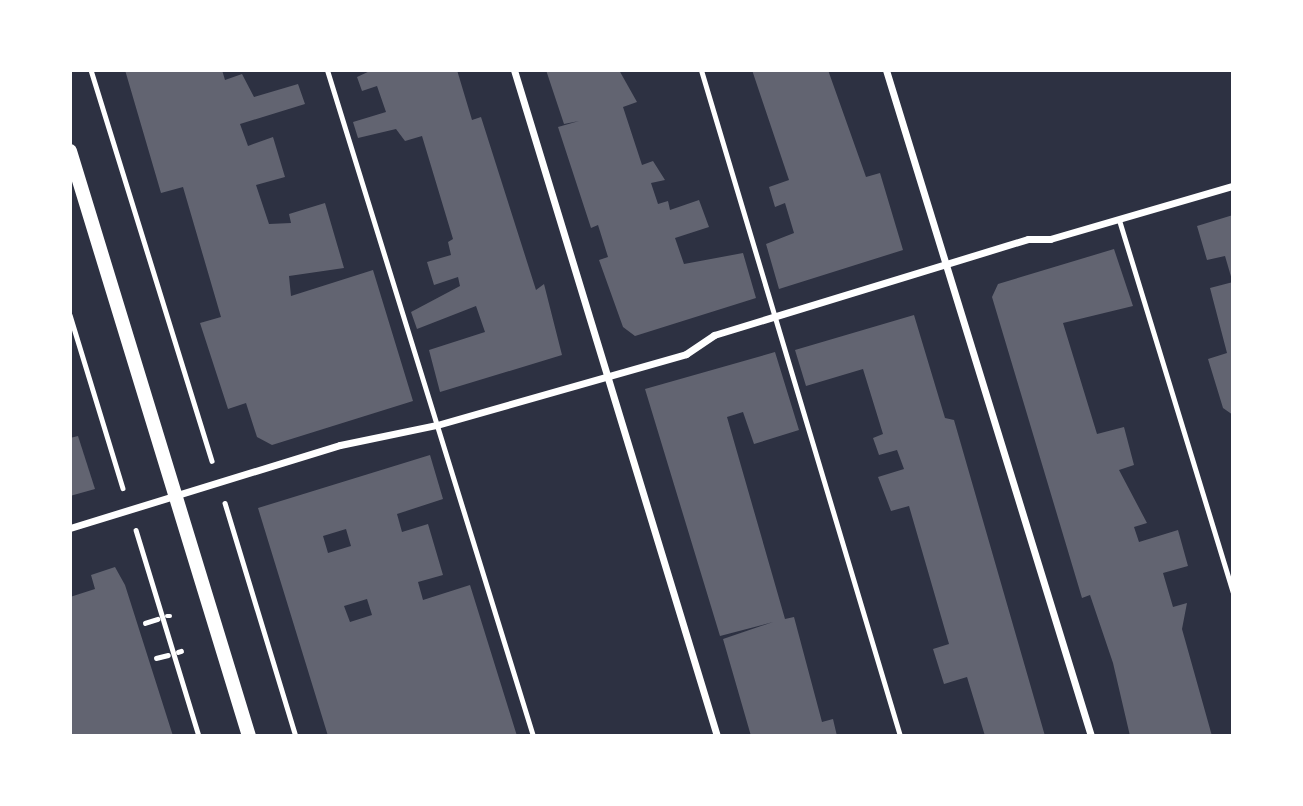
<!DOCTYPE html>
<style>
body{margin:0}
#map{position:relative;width:1303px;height:806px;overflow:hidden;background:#2d3142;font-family:Arial,sans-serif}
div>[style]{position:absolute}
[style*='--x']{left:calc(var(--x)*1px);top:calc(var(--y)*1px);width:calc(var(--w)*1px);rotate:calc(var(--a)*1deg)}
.building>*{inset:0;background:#626471}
.path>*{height:4.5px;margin:-2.25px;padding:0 2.25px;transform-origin:2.25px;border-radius:2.25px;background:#fff}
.service>*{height:5px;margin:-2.5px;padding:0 2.5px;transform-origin:2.5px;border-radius:2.5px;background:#fff}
.minor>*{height:7px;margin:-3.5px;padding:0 3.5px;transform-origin:3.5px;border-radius:3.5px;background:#fff}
.secondary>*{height:14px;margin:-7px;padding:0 7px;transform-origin:7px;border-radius:7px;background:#fff}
span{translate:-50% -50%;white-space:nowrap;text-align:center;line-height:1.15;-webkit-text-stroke:7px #fff;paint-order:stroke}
.frame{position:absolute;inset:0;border:72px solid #fff;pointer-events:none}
</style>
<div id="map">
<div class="building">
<div style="clip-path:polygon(125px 70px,222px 70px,225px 80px,242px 74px,254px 97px,298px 84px,305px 104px,240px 124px,248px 146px,273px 137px,285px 177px,256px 185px,269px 224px,291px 223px,289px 214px,325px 203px,344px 268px,289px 276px,291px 296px,373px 270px,413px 401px,272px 445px,257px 437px,246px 403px,228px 409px,200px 323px,221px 317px,183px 187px,161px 193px)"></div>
<div style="clip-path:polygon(372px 70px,457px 70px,472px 120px,481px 117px,536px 290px,544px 284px,562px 355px,440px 392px,429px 350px,485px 332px,476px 306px,417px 329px,411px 312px,460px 286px,458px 277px,434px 285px,427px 262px,451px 255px,448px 242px,453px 239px,422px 136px,405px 141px,396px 129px,358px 138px,353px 122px,386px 112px,377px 86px,362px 91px,357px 77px)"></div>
<div style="clip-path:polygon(546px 70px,619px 70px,637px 102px,623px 107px,642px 165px,653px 161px,665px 180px,651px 183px,658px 204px,668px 201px,670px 210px,699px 200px,709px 227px,675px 238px,684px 264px,743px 253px,756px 298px,635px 336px,623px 327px,599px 260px,608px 257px,598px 225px,591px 228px,558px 127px,579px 121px,564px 124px)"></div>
<div style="clip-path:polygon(752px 70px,828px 70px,866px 177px,880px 173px,903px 250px,779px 289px,766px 244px,794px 233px,785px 203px,775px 207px,769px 187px,789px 180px)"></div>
<div style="clip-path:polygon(1233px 215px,1233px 280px,1232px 280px,1225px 256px,1207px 260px,1197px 226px)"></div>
<div style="clip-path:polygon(1114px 249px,1133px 306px,1063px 323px,1097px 434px,1124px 427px,1134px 465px,1119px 470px,1147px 523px,1134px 527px,1139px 542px,1178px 530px,1188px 566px,1163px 573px,1173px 607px,1187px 603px,1182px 629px,1212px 736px,1130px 736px,1113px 663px,1090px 595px,1082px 598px,992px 297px,998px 284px)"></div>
<div style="clip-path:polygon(1233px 282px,1233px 415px,1223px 408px,1208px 359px,1227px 353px,1210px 288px)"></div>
<div style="clip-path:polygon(914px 315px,945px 418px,954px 420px,1045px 736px,985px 736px,967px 677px,944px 684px,933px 649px,949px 644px,909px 506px,891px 511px,878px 477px,904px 469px,897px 450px,879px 455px,873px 438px,883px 434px,863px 369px,806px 386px,795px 350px)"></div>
<div style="clip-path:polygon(775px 352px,799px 430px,754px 444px,743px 412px,727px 417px,785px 619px,794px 617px,822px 722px,833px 719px,837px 736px,751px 736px,723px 639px,773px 622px,720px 636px,645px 389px)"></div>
<div style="clip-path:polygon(78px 436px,95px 489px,70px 496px,70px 438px)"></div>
<div style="clip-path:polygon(evenodd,430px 455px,443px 499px,397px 514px,402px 532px,428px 524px,443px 575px,418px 582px,423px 600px,470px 585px,517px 736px,328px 736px,258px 508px,430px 455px,346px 529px,351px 546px,328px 553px,323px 536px,346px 529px,430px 455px,367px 599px,372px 615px,350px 622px,344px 606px,367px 599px)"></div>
<div style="clip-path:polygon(115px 567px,125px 585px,173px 736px,70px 736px,70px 597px,95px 589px,91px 575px)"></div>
</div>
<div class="path">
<div style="--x:91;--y:70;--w:409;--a:72.8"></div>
<div style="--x:70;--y:315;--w:181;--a:73"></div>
<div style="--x:225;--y:503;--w:244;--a:73.1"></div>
<div style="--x:136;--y:530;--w:215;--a:73"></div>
<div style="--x:167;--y:616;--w:3;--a:0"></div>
<div style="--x:145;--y:623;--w:13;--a:-18"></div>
<div style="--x:178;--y:652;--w:3;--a:-18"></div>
<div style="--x:156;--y:658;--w:12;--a:-14"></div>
</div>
<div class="service">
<div style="--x:327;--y:70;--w:697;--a:72.81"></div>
<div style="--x:701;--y:70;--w:695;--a:73.36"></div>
<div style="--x:1119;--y:220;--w:389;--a:73"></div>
</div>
<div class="minor">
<div style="--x:514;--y:70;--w:696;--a:73.05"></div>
<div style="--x:886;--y:70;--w:697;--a:72.89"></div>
<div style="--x:70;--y:528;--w:282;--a:-17.1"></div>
<div style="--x:340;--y:445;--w:99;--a:-11.7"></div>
<div style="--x:437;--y:425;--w:259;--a:-15.9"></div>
<div style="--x:686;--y:354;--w:34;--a:-34"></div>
<div style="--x:714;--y:335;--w:328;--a:-17"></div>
<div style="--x:1028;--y:239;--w:22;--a:0"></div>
<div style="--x:1050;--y:239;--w:191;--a:-16.2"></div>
</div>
<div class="secondary">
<div style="--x:70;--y:151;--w:612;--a:72.99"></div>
</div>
<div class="frame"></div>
</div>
